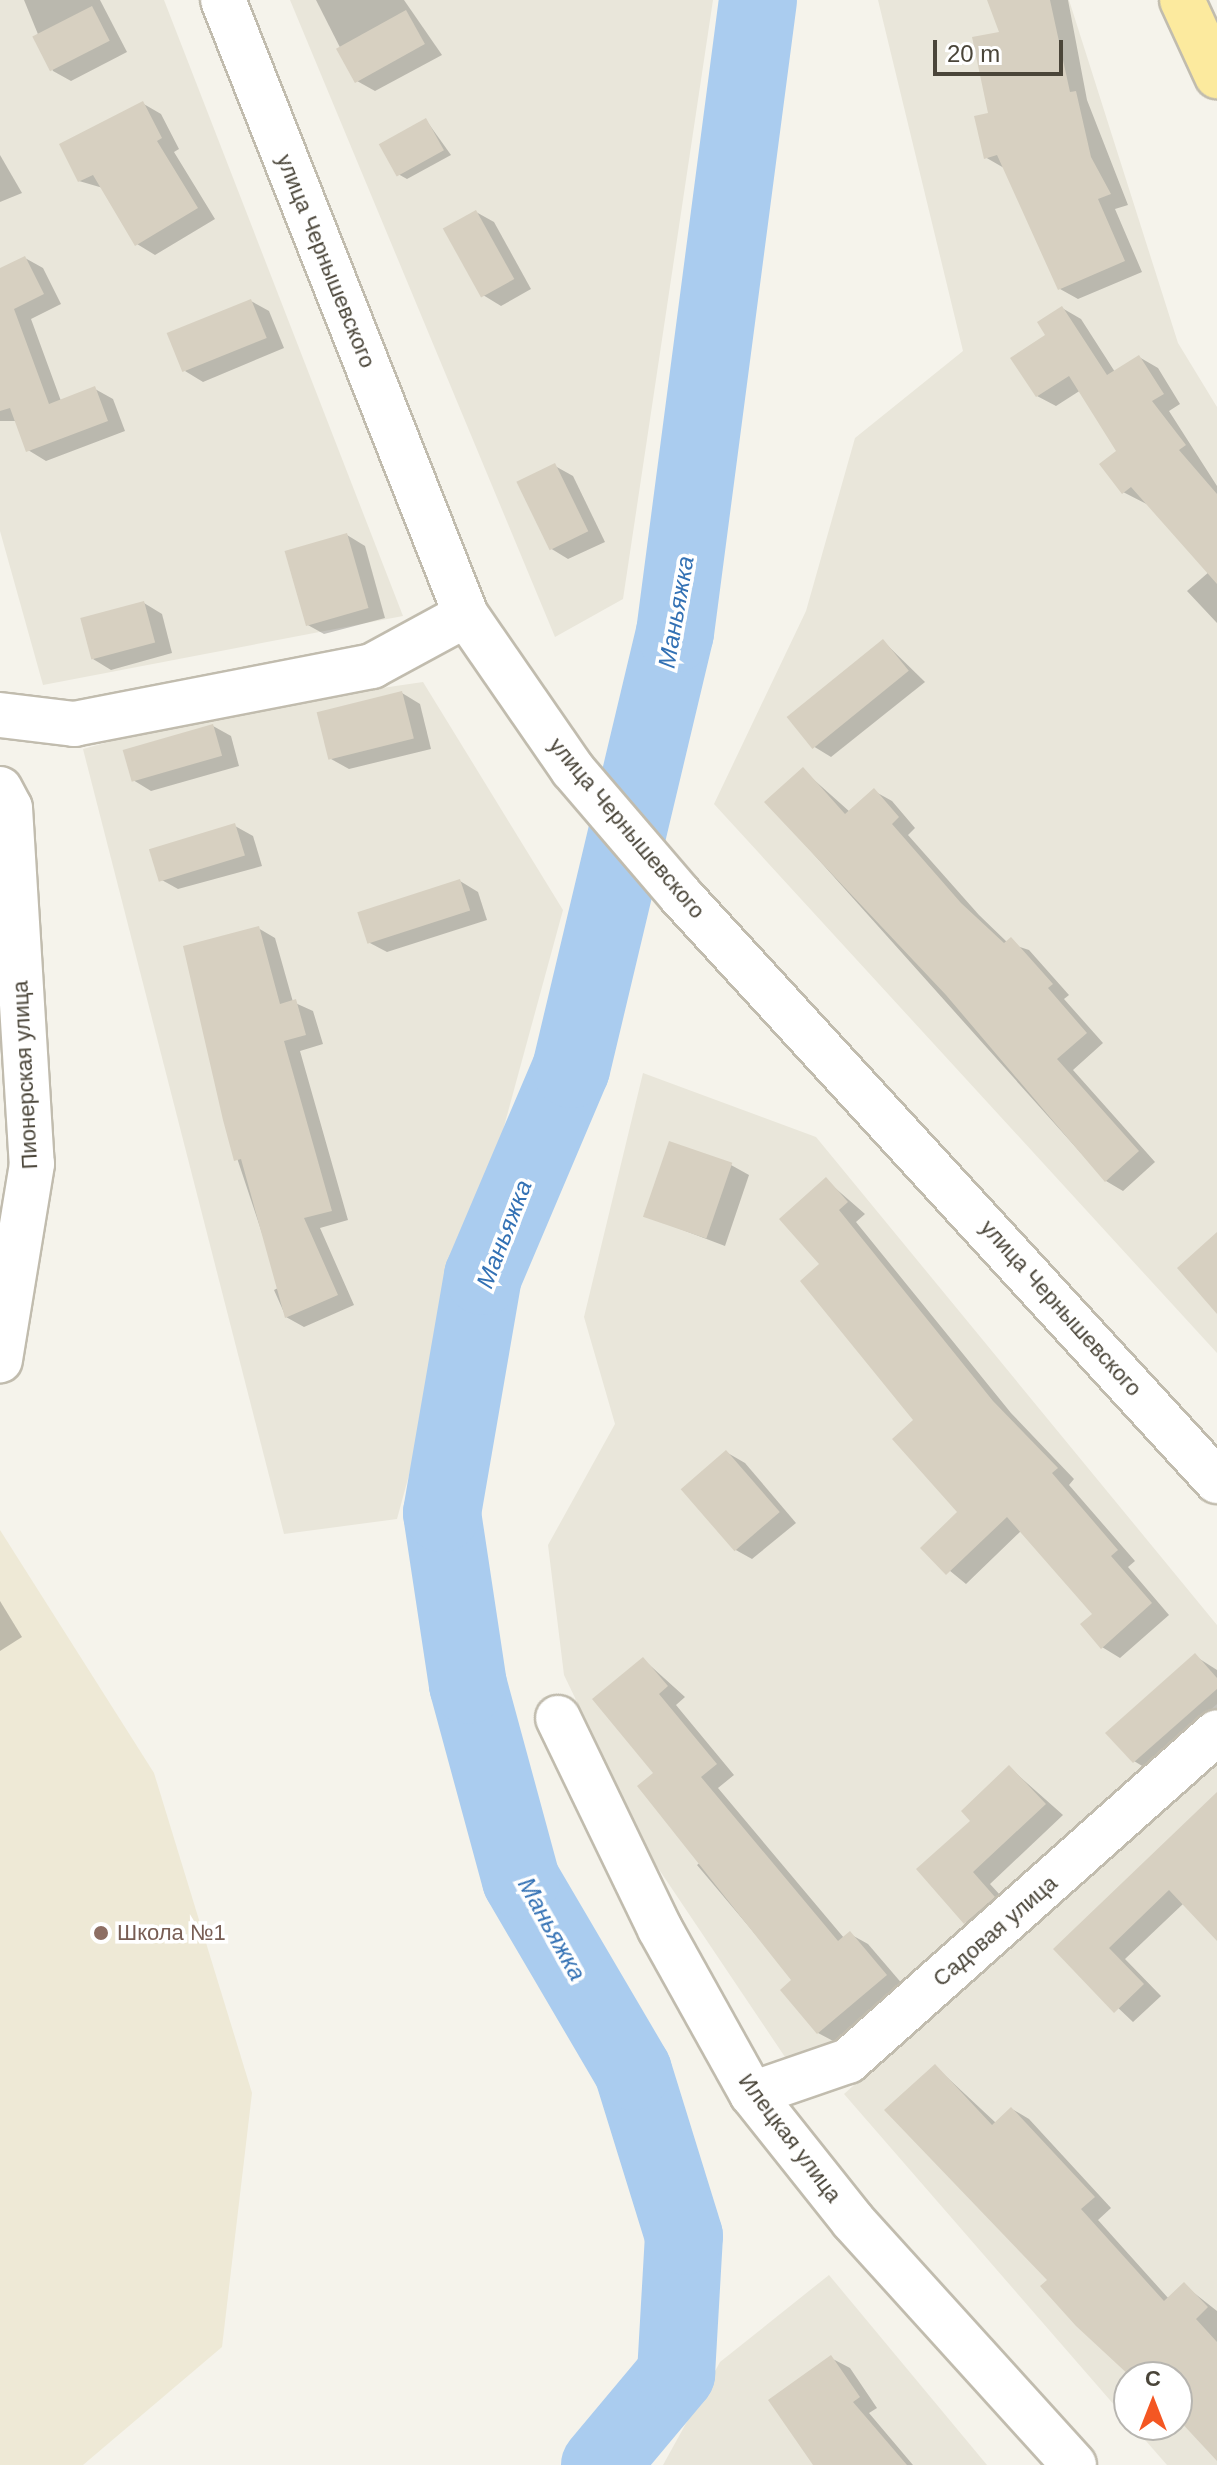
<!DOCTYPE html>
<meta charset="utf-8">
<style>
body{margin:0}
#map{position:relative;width:1217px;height:2465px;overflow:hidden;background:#f5f3eb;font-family:Helvetica,sans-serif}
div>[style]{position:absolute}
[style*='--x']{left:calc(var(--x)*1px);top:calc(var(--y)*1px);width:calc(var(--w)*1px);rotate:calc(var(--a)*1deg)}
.residential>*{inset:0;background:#e9e6da}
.education>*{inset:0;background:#eee9d6}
.shadow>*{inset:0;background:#0003}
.river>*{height:78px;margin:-39px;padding:0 39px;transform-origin:39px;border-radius:39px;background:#aaccef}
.building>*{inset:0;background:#d7d0c1;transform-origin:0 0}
.roads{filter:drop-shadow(2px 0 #c1bcae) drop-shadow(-2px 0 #c1bcae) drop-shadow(0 2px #c1bcae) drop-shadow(0 -2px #c1bcae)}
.minor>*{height:44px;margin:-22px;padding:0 22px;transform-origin:22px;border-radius:22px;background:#fff}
.major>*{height:44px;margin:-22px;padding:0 22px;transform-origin:22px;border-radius:22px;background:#fcea9e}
.dots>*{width:22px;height:22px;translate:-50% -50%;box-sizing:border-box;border:4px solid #fff;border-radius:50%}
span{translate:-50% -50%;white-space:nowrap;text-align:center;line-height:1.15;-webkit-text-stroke:7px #fff;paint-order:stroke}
.street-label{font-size:22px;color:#4a4539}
.education-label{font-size:22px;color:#785e54}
.left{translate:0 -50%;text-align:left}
.water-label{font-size:24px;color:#3371b4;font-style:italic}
.north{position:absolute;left:1113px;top:2361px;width:80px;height:80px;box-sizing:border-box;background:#fff;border:2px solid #b7b5b0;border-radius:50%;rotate:0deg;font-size:22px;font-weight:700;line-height:32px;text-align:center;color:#4a4539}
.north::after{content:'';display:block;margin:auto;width:28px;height:36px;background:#f45723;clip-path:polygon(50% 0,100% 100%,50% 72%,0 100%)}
.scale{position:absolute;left:933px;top:40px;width:130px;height:36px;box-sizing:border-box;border:4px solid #4a4539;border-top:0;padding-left:10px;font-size:24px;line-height:28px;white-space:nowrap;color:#4a4539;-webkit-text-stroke:6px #fff;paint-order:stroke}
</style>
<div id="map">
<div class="residential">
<div style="clip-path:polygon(0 0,164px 0,403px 616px,43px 685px,0 531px)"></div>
<div style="clip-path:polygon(290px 0,713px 0,623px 599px,555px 637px)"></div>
<div style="clip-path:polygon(878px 0,1069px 0,1178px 343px,1217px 407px,1217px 1353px,714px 804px,806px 611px,855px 438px,963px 351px)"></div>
<div style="clip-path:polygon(423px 682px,563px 910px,397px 1519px,284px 1534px,83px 749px,218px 712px)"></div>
<div style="clip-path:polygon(643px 1073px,816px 1137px,1217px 1625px,1217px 1704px,841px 2042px,787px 2060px,654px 1862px,564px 1675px,548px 1545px,615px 1424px,584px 1317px)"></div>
<div style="clip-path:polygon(1217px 1760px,1217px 2465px,1167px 2465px,1132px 2425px,1177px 2425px,1177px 2377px,1129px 2377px,1129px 2422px,844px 2094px)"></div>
<div style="clip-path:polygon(829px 2275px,987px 2465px,663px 2465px,720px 2362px)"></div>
</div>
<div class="education">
<div style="clip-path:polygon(0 1530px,154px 1773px,252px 2093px,222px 2347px,83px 2465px,0 2465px)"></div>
</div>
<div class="shadow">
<div style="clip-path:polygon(24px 0,100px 0,127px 52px,71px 81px,53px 71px)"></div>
<div style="clip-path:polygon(316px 0,404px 0,442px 55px,375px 91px,357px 81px)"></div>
<div style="clip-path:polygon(989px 0,1068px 0,1087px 100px,1128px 205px,1115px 209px,1142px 272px,1078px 299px,1060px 289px,1004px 168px,985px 157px,1002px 33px)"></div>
<div style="clip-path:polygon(142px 103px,161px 114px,179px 149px,174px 152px,215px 219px,155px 255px,137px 244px,103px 188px,79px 181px)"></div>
<div style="clip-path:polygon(426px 120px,451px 155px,407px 179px,398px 174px)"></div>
<div style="clip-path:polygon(0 155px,22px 193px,0 202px)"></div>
<div style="clip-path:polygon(476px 212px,494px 222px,531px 289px,501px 306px,483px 295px)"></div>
<div style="clip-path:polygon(25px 258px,43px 268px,61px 304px,31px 319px,61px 401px,95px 389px,113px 399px,125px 431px,46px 461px,28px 450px,17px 421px,0 421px,0 270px)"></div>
<div style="clip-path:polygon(251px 301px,269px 311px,284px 348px,203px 382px,185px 371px)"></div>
<div style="clip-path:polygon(1062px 308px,1081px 319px,1115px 372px,1139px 357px,1158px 368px,1180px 404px,1169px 411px,1217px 486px,1217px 540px,1123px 492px,1118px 452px,1081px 390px,1056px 406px,1037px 396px,1047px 336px)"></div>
<div style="clip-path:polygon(555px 466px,573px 476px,605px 542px,568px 559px,550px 548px)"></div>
<div style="clip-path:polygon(347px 535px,365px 546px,385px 618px,324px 634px,306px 624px)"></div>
<div style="clip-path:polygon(1217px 565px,1217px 623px,1187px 591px)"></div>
<div style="clip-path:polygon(144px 603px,162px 614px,172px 653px,111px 670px,93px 659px)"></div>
<div style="clip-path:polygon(883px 641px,925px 682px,831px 757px,813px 746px)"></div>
<div style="clip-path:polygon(402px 693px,420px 704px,431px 749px,349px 769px,331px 759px)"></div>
<div style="clip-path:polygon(213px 726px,231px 736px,239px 766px,151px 791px,133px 780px)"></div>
<div style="clip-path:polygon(803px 770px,850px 812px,874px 791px,892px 801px,915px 828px,908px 835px,979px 915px,1008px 943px,1029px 950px,1069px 995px,1064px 999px,1103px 1043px,1073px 1070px,1155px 1162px,1123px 1191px,1106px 1181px,767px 802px)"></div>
<div style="clip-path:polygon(235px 826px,253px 836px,262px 866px,178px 889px,160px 879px)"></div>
<div style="clip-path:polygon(460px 881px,478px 892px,487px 920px,387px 952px,368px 942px)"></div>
<div style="clip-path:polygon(258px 928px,275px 938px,293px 1002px,313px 1011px,323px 1044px,300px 1051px,348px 1220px,320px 1228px,354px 1305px,304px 1327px,286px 1317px,274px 1290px,280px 1287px,224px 1119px)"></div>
<div style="clip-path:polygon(731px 1165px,749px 1175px,725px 1246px,646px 1216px)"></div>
<div style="clip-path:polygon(826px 1180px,865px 1214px,856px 1222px,1011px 1413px,1074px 1479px,1069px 1485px,1135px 1561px,1128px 1567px,1169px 1615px,1120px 1658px,1102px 1647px,1095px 1614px,1022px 1530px,966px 1584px,922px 1548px,960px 1512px,916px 1420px,822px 1264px)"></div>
<div style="clip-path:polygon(726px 1452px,745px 1463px,796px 1523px,752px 1559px,734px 1549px)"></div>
<div style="clip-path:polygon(0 1601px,22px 1637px,0 1651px)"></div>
<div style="clip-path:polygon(1195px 1656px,1217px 1670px,1217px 1715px,1152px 1772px,1134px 1761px)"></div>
<div style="clip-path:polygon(643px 1659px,685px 1697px,676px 1705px,734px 1775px,718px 1788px,844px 1938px,850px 1934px,868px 1944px,904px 1986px,837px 2043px,818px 2033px,794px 1980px,697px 1865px,701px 1862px,656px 1773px)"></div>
<div style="clip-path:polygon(1010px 1768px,1063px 1815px,990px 1884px,1012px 1908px,984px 1933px,966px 1922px,973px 1821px)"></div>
<div style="clip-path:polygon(1217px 1794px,1217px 1932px,1184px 1903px,1125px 1959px,1161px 1996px,1133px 2022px,1056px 1949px)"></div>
<div style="clip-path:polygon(935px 2066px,996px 2123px,1012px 2109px,1029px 2119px,1111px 2208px,1098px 2220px,1169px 2299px,1184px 2285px,1217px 2311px,1217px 2458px,1177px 2414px,1177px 2377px,1050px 2280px)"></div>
<div style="clip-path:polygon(831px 2358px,850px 2368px,877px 2408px,869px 2413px,913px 2465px,816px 2465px)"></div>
</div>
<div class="river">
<div style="--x:600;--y:2465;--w:119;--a:-50.1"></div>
<div style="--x:676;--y:2374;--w:138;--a:-86.7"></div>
<div style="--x:684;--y:2236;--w:173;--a:-107.2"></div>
<div style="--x:633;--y:2071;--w:221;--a:-120.4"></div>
<div style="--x:521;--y:1880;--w:202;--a:-105.2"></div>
<div style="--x:468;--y:1685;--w:174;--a:-98.6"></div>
<div style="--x:442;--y:1513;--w:241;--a:-80.2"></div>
<div style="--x:483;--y:1276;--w:225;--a:-67"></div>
<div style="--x:571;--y:1069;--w:448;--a:-76.6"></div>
<div style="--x:675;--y:633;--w:638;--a:-82.53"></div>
</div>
<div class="building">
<div style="clip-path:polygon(987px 0,1050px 0,1070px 92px,1076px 91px,1091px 157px,1111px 194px,1098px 199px,1125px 261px,1058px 290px,997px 155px,984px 159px,974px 116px,988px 113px,972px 37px,999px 32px)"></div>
<div style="left:92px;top:6px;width:39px;height:67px;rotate:63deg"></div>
<div style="left:406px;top:10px;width:39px;height:80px;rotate:61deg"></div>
<div style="clip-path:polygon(143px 101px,162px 138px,157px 141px,198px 208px,135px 246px,93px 175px,78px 182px,59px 144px)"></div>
<div style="left:426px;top:118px;width:37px;height:54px;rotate:61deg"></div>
<div style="left:476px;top:210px;width:79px;height:38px;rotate:61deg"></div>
<div style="clip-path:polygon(25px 256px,44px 294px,14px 309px,49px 404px,95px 386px,108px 421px,26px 452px,10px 408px,0 411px,0 268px)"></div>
<div style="left:251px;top:299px;width:42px;height:91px;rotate:68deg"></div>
<div style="clip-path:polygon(1062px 306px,1107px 375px,1139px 355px,1164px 394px,1152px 401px,1186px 445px,1179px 450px,1217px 494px,1217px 584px,1131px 487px,1122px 494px,1099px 464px,1116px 451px,1069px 376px,1036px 397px,1010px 358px,1045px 335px,1037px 322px)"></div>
<div style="left:555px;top:463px;width:76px;height:43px;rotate:64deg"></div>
<div style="left:347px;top:533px;width:78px;height:65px;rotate:74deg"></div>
<div style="left:144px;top:601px;width:43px;height:66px;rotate:75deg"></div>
<div style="left:883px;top:639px;width:41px;height:124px;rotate:51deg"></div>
<div style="left:402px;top:691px;width:49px;height:88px;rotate:76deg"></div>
<div style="left:213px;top:724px;width:33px;height:94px;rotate:74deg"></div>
<div style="clip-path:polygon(803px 767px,845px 814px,874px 788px,899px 817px,892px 824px,961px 903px,1004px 943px,1011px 937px,1053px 984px,1048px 988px,1087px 1033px,1057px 1059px,1139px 1151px,1105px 1182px,946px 995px,764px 802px)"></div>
<div style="left:235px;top:823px;width:34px;height:90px;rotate:73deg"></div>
<div style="left:460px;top:879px;width:33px;height:108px;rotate:72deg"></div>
<div style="clip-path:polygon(259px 926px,280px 1004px,296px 999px,306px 1035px,284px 1041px,332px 1211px,304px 1218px,338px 1295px,285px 1318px,241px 1159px,234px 1161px,223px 1120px,183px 946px)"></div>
<div style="left:669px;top:1141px;width:67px;height:80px;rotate:19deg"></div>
<div style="clip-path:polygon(826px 1177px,848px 1202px,839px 1210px,993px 1401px,1058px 1468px,1052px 1473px,1118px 1550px,1111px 1556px,1152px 1603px,1101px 1649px,1080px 1624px,1092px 1614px,1007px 1517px,946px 1575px,920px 1548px,957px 1512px,892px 1439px,913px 1420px,800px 1281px,819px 1264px,779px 1219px)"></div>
<div style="clip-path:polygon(1217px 1232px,1217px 1314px,1177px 1268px)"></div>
<div style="left:726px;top:1450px;width:82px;height:60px;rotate:49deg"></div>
<div style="clip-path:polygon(1195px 1653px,1217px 1678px,1217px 1689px,1133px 1763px,1105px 1733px)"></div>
<div style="clip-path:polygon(643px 1657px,668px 1686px,659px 1694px,717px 1764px,701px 1777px,838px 1941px,850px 1931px,887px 1975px,817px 2034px,780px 1990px,791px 1980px,637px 1786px,653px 1773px,592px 1699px)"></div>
<div style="clip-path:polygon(1009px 1765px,1046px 1804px,973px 1872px,995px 1897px,964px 1924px,916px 1869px,970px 1821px,961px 1811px)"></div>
<div style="clip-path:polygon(1217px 1792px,1217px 1941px,1169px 1890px,1109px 1948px,1144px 1984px,1114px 2013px,1053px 1949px)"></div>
<div style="clip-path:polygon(935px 2064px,992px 2125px,1011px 2107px,1095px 2197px,1081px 2209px,1164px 2301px,1184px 2282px,1208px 2307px,1196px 2319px,1217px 2342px,1217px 2461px,1177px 2418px,1177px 2377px,1131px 2377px,1076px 2326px,1040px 2286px,1047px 2280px,884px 2110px)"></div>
<div style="clip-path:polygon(831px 2355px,860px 2397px,853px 2402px,907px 2465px,813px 2465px,768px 2400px)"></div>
</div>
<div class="roads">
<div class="minor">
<div style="--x:223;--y:0;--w:661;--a:68.44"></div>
<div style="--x:466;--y:615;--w:188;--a:55.4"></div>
<div style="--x:573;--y:770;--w:165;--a:49.4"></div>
<div style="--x:680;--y:895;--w:795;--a:47.5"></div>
<div style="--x:0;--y:715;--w:75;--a:6.9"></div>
<div style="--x:74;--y:724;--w:304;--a:-11"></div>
<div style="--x:372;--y:666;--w:107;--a:-28.5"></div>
<div style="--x:0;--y:789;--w:21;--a:62"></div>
<div style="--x:10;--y:808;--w:357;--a:86.5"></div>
<div style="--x:32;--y:1164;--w:199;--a:99.3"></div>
<div style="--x:558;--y:1718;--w:234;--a:64.2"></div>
<div style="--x:660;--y:1929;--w:189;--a:60.9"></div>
<div style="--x:752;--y:2094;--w:162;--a:51.5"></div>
<div style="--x:853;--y:2221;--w:329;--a:47.8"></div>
<div style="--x:752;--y:2094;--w:102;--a:-19"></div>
<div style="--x:848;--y:2061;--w:494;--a:-41.7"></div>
</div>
<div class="major">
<div style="--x:1182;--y:0;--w:84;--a:65.3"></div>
</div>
</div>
<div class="dots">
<div style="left:101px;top:1933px;background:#8d6e63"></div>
</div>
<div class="street-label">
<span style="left:326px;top:261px;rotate:68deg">улица Чернышевского</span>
<span style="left:627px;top:828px;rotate:50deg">улица Чернышевского</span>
<span style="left:25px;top:1075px;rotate:-93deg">Пионерская улица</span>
<span style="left:1061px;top:1308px;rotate:48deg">улица Чернышевского</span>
<span style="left:995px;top:1931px;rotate:-41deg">Садовая улица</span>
<span style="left:790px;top:2138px;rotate:53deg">Илецкая улица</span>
</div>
<div class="education-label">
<span class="left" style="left:117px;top:1933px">Школа №1</span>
</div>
<div class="water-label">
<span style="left:676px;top:612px;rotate:-80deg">Маньяжка</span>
<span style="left:504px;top:1234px;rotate:-69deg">Маньяжка</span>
<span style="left:552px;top:1929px;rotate:61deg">Маньяжка</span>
</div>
<div class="north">С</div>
<div class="scale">20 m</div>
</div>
